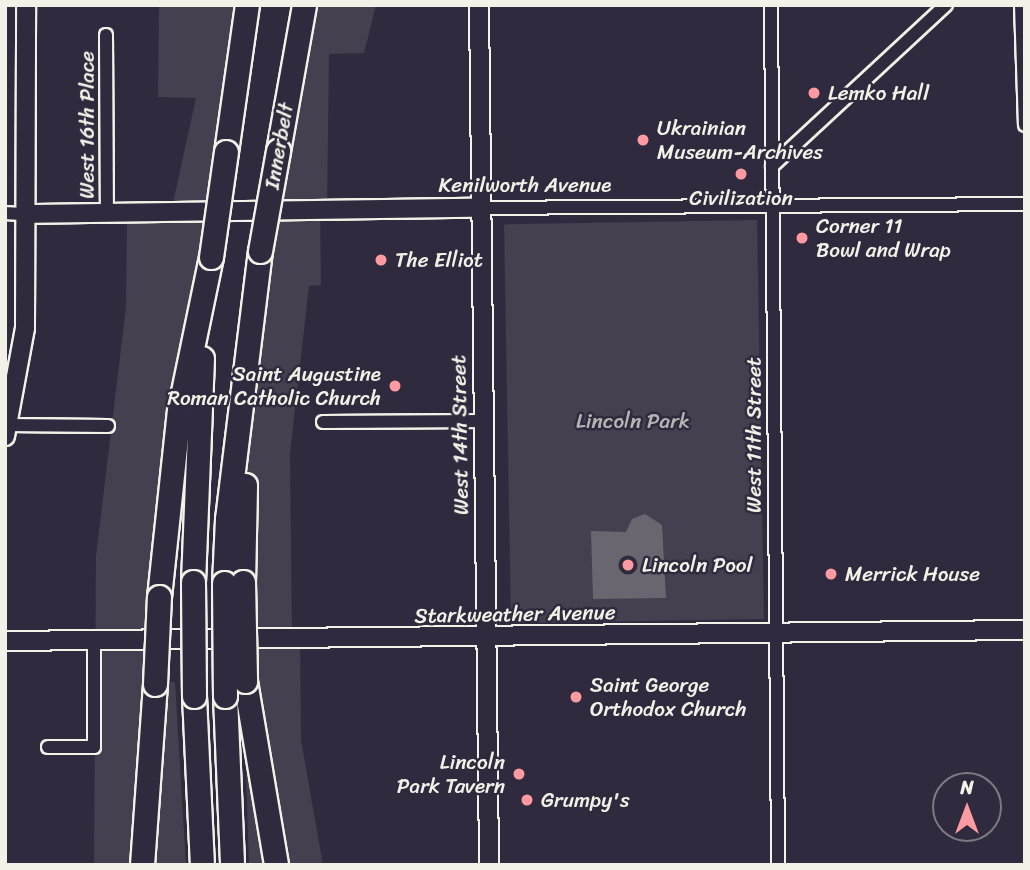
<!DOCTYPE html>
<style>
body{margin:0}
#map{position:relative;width:1030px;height:870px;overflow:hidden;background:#2f2a3d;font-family:Sriracha,sans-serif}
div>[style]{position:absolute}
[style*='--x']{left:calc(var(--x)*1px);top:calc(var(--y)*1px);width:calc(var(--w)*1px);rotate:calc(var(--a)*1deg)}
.green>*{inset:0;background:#454050;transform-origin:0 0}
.water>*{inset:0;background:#6a6670}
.roads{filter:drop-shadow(2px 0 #f4f1e8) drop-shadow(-2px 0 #f4f1e8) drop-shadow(0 2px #f4f1e8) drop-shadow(0 -2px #f4f1e8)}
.street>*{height:12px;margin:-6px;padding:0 6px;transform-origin:6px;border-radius:6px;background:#2f2a3d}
.secondary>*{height:18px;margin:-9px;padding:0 9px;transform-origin:9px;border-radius:9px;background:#2f2a3d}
.highway>*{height:23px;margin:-11.5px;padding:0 11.5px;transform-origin:11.5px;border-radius:11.5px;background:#2f2a3d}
.bridges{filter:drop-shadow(2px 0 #f4f1e8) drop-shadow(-2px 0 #f4f1e8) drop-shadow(0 2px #f4f1e8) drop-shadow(0 -2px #f4f1e8)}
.highway-bridge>*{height:23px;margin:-11.5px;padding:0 11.5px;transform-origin:11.5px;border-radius:11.5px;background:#2f2a3d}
.dots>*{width:19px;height:19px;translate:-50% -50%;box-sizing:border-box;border:4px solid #2f2a3d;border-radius:50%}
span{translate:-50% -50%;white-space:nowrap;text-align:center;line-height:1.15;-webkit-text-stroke:5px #2f2a3d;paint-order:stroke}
.poi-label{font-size:21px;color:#f4f1e8}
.left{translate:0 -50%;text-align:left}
.right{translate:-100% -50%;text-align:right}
.street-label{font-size:21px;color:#f4f1e8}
.park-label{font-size:21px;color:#b7b3b3}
.frame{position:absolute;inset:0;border:7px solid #f4f1e8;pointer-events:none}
.north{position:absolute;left:932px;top:772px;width:70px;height:70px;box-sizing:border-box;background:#2f2a3d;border:2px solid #7e7a81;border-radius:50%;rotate:0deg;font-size:19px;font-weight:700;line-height:28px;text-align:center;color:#f4f1e8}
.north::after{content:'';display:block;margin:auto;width:24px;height:32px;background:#ff9aa2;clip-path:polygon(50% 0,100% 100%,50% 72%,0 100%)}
</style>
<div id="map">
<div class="green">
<div style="clip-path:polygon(159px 5px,247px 5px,179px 411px,142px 865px,94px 865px,96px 556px,126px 307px,127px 214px,171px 212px,196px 98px,158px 97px)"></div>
<div style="clip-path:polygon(304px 5px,376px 5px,364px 53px,329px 54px,327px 208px,320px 209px,321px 285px,309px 286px,290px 453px,292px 639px,300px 639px,301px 740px,323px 865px,276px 865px,243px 582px,244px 503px,248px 395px)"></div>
<div style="left:757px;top:220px;width:399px;height:253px;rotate:89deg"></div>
<div style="clip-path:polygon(165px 682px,175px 682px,186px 865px,149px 865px)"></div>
<div style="clip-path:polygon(246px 775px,249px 779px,267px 865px,249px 865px)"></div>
</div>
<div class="water">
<div style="clip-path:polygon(645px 514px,662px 525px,666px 598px,593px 599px,591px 531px,626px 532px,632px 519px)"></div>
</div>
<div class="roads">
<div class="street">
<div style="--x:771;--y:5;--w:860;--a:89.53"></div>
<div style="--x:1021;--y:5;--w:120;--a:88.1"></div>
<div style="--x:106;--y:35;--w:179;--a:89.7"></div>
<div style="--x:772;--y:166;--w:237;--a:-42.8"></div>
<div style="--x:480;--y:208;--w:545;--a:-0.42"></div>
<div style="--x:5;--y:213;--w:21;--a:3"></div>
<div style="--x:323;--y:422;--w:160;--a:-0.4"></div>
<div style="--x:7;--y:425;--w:101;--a:0.6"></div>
<div style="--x:48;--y:747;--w:46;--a:0"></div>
<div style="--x:94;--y:747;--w:106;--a:-90"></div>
</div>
<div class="secondary">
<div style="--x:479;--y:5;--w:860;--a:89.33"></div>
<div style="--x:26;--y:214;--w:454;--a:-0.8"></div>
<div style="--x:5;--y:436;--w:110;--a:-79.5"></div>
<div style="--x:25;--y:328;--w:323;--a:-89.8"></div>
<div style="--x:5;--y:641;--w:1020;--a:-0.62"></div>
</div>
<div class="highway">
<div style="--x:278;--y:151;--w:148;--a:-79.9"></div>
<div style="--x:226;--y:152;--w:148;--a:-81.9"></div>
<div style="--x:193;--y:582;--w:224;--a:-87.7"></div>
<div style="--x:243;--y:582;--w:97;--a:-88.8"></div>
<div style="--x:224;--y:583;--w:64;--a:-87.3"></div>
<div style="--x:227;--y:519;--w:270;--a:-83"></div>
<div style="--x:159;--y:597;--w:187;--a:-83.9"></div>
<div style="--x:179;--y:411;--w:157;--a:-78.3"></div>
<div style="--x:245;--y:681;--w:187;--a:80.4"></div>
<div style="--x:194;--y:696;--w:169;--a:87.3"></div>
<div style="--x:225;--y:696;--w:169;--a:87.6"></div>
<div style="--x:142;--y:865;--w:181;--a:-85.9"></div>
</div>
</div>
<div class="bridges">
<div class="highway-bridge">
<div style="--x:260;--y:251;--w:102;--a:-79.8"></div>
<div style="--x:211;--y:257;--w:106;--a:-81.9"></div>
<div style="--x:193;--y:582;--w:114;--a:89.5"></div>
<div style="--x:243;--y:582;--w:99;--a:88.8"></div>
<div style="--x:224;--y:583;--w:113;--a:89.5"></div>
<div style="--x:155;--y:684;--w:87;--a:-87.4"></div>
</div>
</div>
<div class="dots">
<div style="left:814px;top:93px;background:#ff9aa2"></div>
<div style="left:643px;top:140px;background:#ff9aa2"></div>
<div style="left:741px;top:174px;background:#ff9aa2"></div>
<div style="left:802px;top:238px;background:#ff9aa2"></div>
<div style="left:381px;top:260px;background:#ff9aa2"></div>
<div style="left:395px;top:386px;background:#ff9aa2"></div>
<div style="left:628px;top:565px;background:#ff9aa2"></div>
<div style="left:831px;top:574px;background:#ff9aa2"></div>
<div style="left:576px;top:697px;background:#ff9aa2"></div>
<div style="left:519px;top:774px;background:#ff9aa2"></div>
<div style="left:527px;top:800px;background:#ff9aa2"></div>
</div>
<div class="poi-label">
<span class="left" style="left:828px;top:93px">Lemko Hall</span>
<span class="left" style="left:657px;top:140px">Ukrainian<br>Museum-Archives</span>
<span style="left:741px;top:198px">Civilization</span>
<span class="left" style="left:816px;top:238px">Corner 11<br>Bowl and Wrap</span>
<span class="left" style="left:395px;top:260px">The Elliot</span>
<span class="right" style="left:381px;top:386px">Saint Augustine<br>Roman Catholic Church</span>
<span class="left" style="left:642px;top:565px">Lincoln Pool</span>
<span class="left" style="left:845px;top:574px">Merrick House</span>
<span class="left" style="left:590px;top:697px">Saint George<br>Orthodox Church</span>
<span class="right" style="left:505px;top:774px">Lincoln<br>Park Tavern</span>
<span class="left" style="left:541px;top:800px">Grumpy's</span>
</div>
<div class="street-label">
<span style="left:87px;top:125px;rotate:-90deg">West 16th Place</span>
<span style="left:279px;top:146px;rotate:-80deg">Innerbelt</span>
<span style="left:525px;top:185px">Kenilworth Avenue</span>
<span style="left:460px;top:435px;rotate:-91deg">West 14th Street</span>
<span style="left:754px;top:435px;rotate:-90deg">West 11th Street</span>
<span style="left:515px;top:614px;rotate:-1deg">Starkweather Avenue</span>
</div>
<div class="park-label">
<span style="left:633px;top:421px">Lincoln Park</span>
</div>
<div class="frame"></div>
<div class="north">N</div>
</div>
